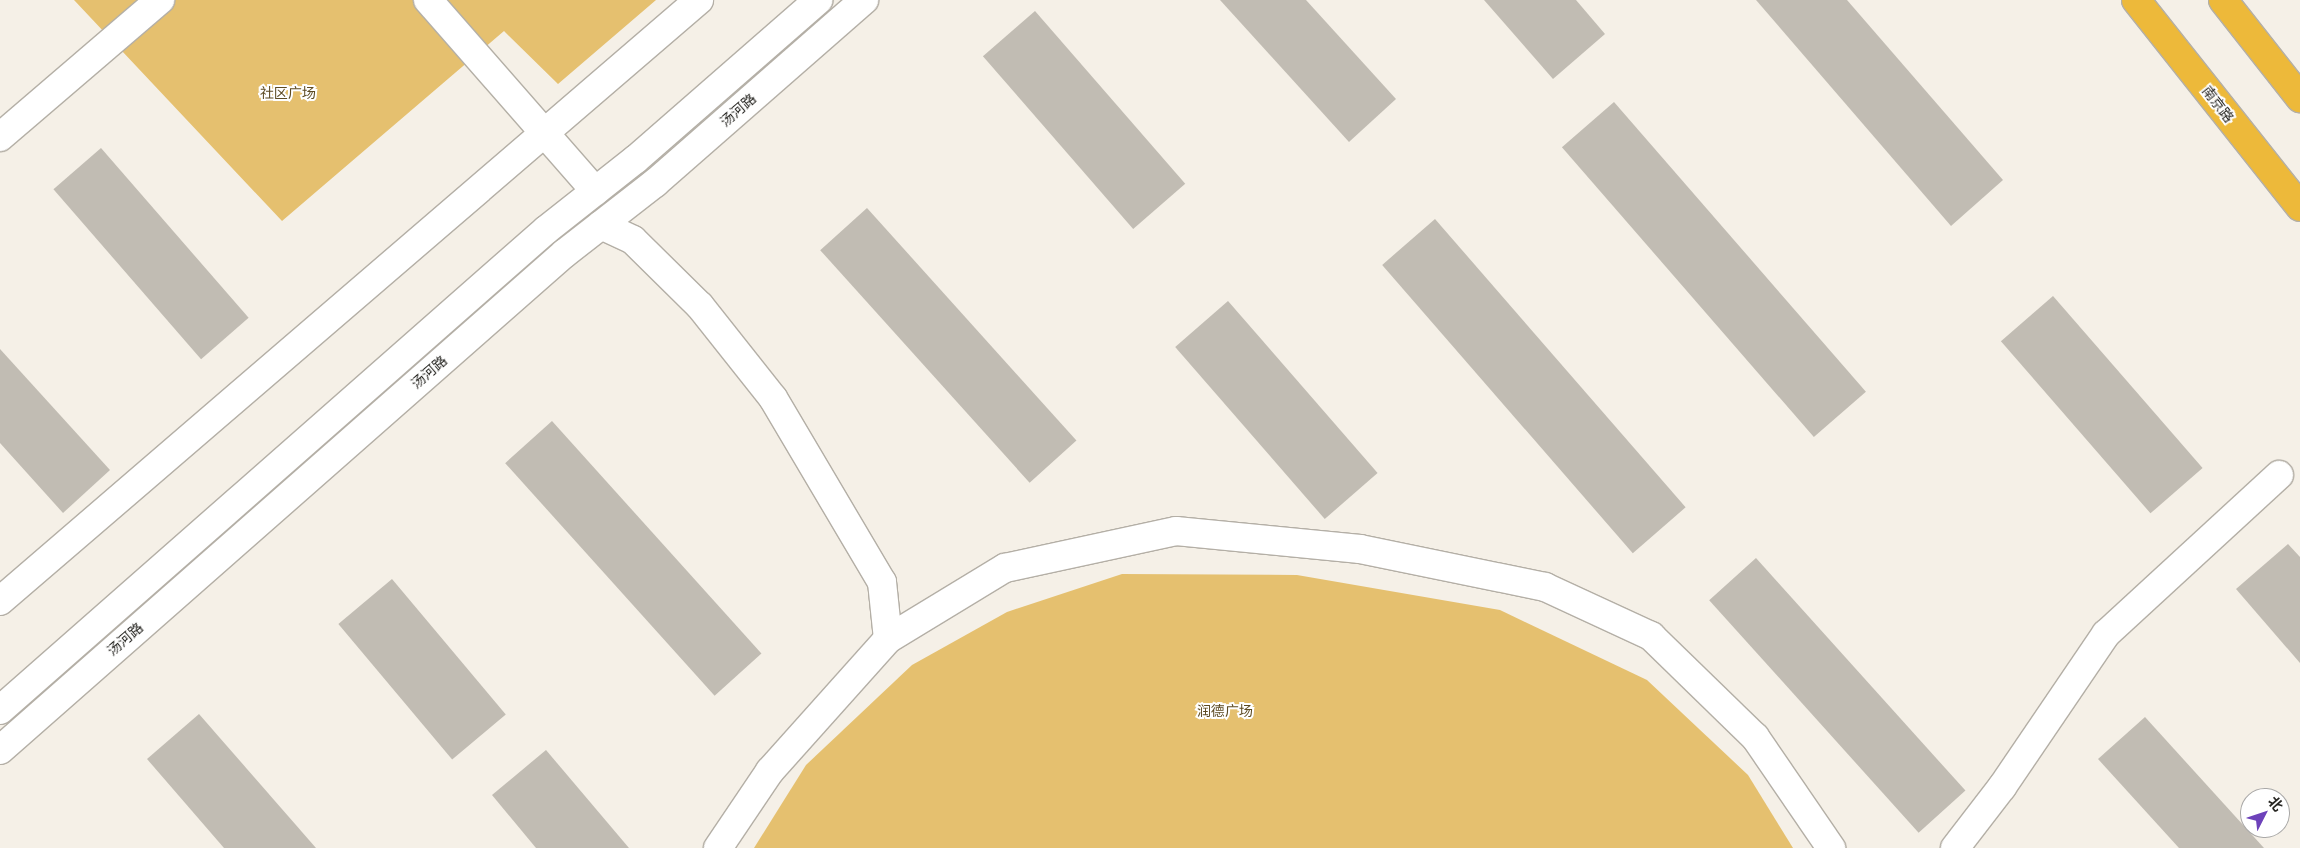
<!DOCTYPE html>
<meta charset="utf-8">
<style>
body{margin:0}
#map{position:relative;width:2300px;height:848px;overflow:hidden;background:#f5f0e7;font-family:Manrope,"Noto Sans SC",sans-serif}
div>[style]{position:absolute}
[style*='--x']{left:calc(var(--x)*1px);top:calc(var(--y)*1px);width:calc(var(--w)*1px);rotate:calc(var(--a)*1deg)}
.green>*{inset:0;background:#e5c06f}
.building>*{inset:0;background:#c1bcb3;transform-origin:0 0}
.roads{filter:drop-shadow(1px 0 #b4afa6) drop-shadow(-1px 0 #b4afa6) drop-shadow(0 1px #b4afa6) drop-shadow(0 -1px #b4afa6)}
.street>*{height:28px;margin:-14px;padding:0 14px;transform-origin:14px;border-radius:14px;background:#fff}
.secondary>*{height:28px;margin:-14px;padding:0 14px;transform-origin:14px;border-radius:14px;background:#fff}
.highway>*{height:28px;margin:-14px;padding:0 14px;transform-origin:14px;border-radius:14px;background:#edb93a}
span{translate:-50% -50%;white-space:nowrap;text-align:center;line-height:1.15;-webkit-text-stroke:4px #fff;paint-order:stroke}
.park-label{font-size:14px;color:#5c4a22}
.street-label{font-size:14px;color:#272622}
.north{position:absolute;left:2240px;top:788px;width:50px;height:50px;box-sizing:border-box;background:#fff;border:1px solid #a9a8a7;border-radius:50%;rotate:49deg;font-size:14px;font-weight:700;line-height:20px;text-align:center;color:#272622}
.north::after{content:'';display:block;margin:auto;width:18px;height:22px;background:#6d42ba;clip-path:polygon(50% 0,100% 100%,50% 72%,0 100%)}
</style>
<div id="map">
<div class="green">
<div style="clip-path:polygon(74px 0,656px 0,558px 84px,504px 31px,282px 221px)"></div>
<div style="clip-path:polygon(1122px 574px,1297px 575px,1500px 610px,1647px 680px,1748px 775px,1793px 848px,754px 848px,806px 765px,912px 665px,1007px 612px)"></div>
</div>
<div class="building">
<div style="clip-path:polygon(1220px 0,1306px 0,1396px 99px,1349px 142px)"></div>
<div style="clip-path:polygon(1484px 0,1576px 0,1605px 34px,1553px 79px)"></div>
<div style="clip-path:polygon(1756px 0,1847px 0,2003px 180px,1951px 226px)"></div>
<div style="left:1035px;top:11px;width:229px;height:69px;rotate:49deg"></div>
<div style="left:1614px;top:102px;width:384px;height:69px;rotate:49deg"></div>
<div style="left:101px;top:148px;width:225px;height:63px;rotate:49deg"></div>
<div style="left:867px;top:208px;width:313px;height:63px;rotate:48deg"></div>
<div style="left:1435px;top:219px;width:382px;height:70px;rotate:49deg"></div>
<div style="left:2053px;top:296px;width:228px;height:69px;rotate:49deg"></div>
<div style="left:1228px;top:301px;width:228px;height:70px;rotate:49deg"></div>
<div style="clip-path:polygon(0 349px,110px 470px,63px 513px,0 443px)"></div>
<div style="left:552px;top:421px;width:313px;height:63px;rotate:48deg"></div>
<div style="clip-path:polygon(2288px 544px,2300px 557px,2300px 663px,2236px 589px)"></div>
<div style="left:1756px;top:558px;width:313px;height:63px;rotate:48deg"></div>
<div style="left:392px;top:579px;width:177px;height:70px;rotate:50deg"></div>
<div style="clip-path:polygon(199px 714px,316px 848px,224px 848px,147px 759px)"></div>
<div style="clip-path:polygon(2145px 717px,2264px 848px,2179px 848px,2098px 759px)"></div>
<div style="clip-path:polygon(546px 750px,629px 848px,536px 848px,492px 795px)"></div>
</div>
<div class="roads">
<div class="street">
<div style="--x:428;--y:0;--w:254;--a:48.8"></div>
<div style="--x:0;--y:137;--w:211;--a:-40.6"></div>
<div style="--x:601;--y:225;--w:35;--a:25"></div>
<div style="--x:633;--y:240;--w:94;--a:44.6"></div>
<div style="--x:700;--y:306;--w:117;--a:51.6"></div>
<div style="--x:773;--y:398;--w:214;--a:59.4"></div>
<div style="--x:882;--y:582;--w:57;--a:84"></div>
<div style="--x:0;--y:601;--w:922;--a:-40.69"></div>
<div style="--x:718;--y:848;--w:93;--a:-56"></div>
<div style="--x:770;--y:771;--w:177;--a:-48.2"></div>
<div style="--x:888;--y:639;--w:137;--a:-31.3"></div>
<div style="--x:1005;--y:568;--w:175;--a:-12.2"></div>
<div style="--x:1176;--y:531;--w:185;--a:5.6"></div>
<div style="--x:1360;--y:549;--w:189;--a:11.6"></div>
<div style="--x:1545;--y:587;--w:117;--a:24.8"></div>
<div style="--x:1651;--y:636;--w:145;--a:44.2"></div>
<div style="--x:1755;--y:737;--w:135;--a:55.6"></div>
<div style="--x:1955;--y:848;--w:77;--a:-52.4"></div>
<div style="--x:2002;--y:787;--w:185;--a:-55.8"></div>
<div style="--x:2106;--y:634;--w:235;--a:-42.6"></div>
</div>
<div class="secondary">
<div style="--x:0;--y:710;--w:727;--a:-41.32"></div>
<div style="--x:546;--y:230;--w:115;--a:-38.3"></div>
<div style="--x:636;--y:159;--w:242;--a:-41.1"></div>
<div style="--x:0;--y:750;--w:752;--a:-41.34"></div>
<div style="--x:565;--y:253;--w:114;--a:-37.9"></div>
<div style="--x:655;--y:183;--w:278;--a:-41.2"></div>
</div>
<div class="highway">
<div style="--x:2136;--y:0;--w:264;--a:51.6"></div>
<div style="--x:2223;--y:0;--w:125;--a:51.8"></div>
</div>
</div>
<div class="park-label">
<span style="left:288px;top:93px">社区广场</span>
<span style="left:1225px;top:711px">润德广场</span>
</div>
<div class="street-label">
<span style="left:2218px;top:104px;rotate:52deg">南京路</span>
<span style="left:738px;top:110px;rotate:-41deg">汤河路</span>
<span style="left:429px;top:372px;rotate:-41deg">汤河路</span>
<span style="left:125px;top:639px;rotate:-41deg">汤河路</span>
</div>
<div class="north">北</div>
</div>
